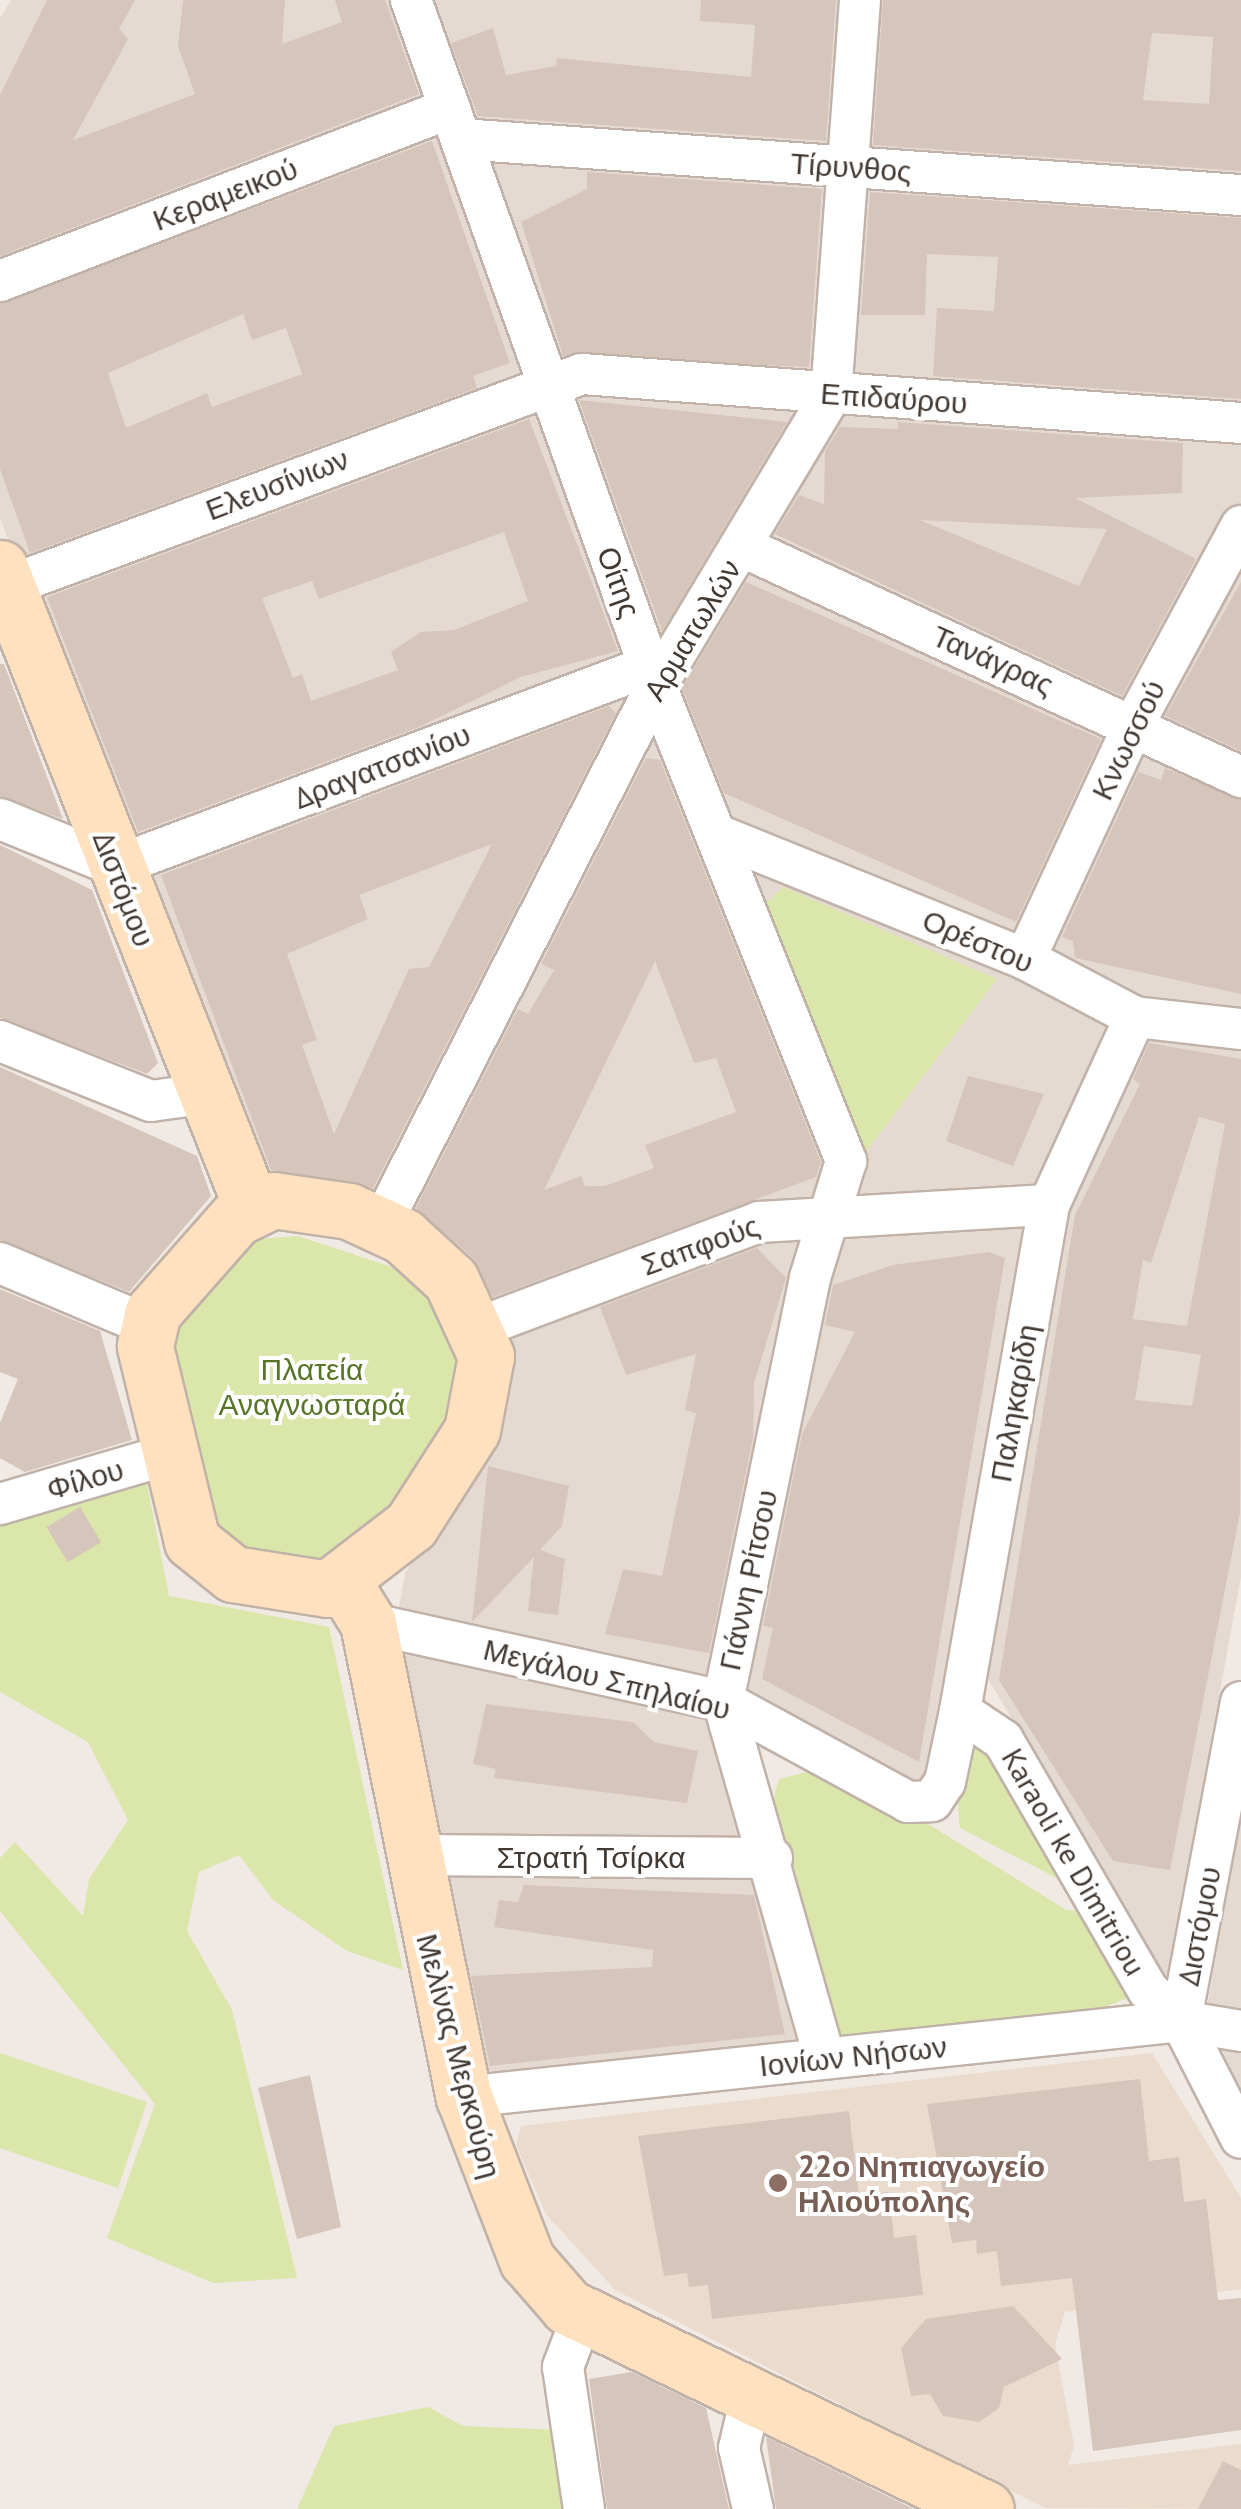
<!DOCTYPE html>
<meta charset="utf-8">
<style>
body{margin:0}
#map{position:relative;width:1241px;height:2509px;overflow:hidden;background:#f1e9e3;font-family:"PT Sans",sans-serif}
div>[style]{position:absolute}
[style*='--x']{left:calc(var(--x)*1px);top:calc(var(--y)*1px);width:calc(var(--w)*1px);rotate:calc(var(--a)*1deg)}
.residential>*{inset:0;background:#e5dad1}
.education>*{inset:0;background:#ebdbcc}
.green>*{inset:0;background:#dae6aa}
.building>*{inset:0;background:#d6c5bb;transform-origin:0 0}
.roads{filter:drop-shadow(2px 0 #c0b2a8) drop-shadow(-2px 0 #c0b2a8) drop-shadow(0 2px #c0b2a8) drop-shadow(0 -2px #c0b2a8)}
.street>*{height:40px;margin:-20px;padding:0 20px;transform-origin:20px;border-radius:20px;background:#fff}
.secondary>*{height:55px;margin:-27.5px;padding:0 27.5px;transform-origin:27.5px;border-radius:27.5px;background:#ffe0bf}
.dots>*{width:28px;height:28px;translate:-50% -50%;box-sizing:border-box;border:5px solid #fff;border-radius:50%}
span{translate:-50% -50%;white-space:nowrap;text-align:center;line-height:1.15;-webkit-text-stroke:8px #fff;paint-order:stroke}
.street-label{font-size:30px;color:#433933}
.park-label{font-size:30px;color:#577427}
.education-label{font-size:30px;color:#785e54;font-weight:700}
.left{translate:0 -50%;text-align:left}
</style>
<div id="map">
<div class="residential">
<div style="clip-path:polygon(11px 0,1241px 0,1241px 1577px,1167px 1978px,961px 1634px,928px 1776px,905px 1783px,712px 1681px,807px 2048px,472px 2081px,388px 1670px,405px 1573px,479px 1464px,485px 1309px,265px 1189px,0 519px,0 18px)"></div>
<div style="clip-path:polygon(1241px 1816px,1241px 2093px,1206px 2013px)"></div>
</div>
<div class="education">
<div style="clip-path:polygon(1152px 2053px,1241px 2198px,1241px 2289px,1065px 2312px,1055px 2344px,1074px 2446px,1068px 2465px,1241px 2444px,1241px 2509px,1045px 2508px,615px 2290px,546px 2214px,516px 2145px,521px 2126px)"></div>
</div>
<div class="green">
<div style="clip-path:polygon(783px 887px,997px 979px,862px 1157px,763px 906px)"></div>
<div style="clip-path:polygon(298px 1236px,416px 1275px,463px 1326px,467px 1376px,408px 1513px,335px 1572px,216px 1554px,164px 1387px,171px 1321px,248px 1240px)"></div>
<div style="clip-path:polygon(145px 1474px,169px 1596px,329px 1627px,403px 1970px,347px 1951px,273px 1900px,239px 1855px,199px 1872px,187px 1931px,232px 2010px,297px 2278px,213px 2283px,107px 2238px,155px 2104px,0 1911px,0 1858px,15px 1842px,83px 1916px,89px 1879px,128px 1820px,88px 1742px,0 1692px,0 1520px)"></div>
<div style="clip-path:polygon(976px 1746px,998px 1752px,1072px 1886px,960px 1828px,956px 1782px)"></div>
<div style="clip-path:polygon(815px 1770px,907px 1811px,1066px 1910px,1086px 1911px,1138px 1994px,1102px 2008px,839px 2043px,773px 1801px,779px 1779px)"></div>
<div style="clip-path:polygon(0 2053px,147px 2102px,118px 2188px,0 2148px)"></div>
<div style="clip-path:polygon(428px 2407px,463px 2426px,560px 2430px,573px 2509px,297px 2509px,334px 2426px)"></div>
</div>
<div class="building">
<div style="clip-path:polygon(47px 0,135px 0,119px 29px,128px 39px,73px 140px,195px 94px,178px 46px,183px 0,285px 0,282px 44px,342px 22px,335px 0,385px 0,419px 94px,0 256px,0 95px)"></div>
<div style="clip-path:polygon(701px 0,836px 0,826px 141px,478px 116px,451px 43px,493px 28px,506px 75px,556px 66px,557px 58px,751px 77px,755px 25px,700px 21px)"></div>
<div style="clip-path:polygon(evenodd,883px 0,1241px 0,1241px 171px,873px 145px,883px 0,1152px 33px,1213px 37px,1209px 104px,1143px 100px,1152px 33px)"></div>
<div style="clip-path:polygon(evenodd,432px 141px,510px 363px,473px 376px,477px 388px,30px 553px,0 469px,0 304px,432px 141px,243px 314px,252px 340px,286px 328px,302px 374px,212px 407px,207px 393px,126px 428px,108px 373px,243px 314px)"></div>
<div style="clip-path:polygon(587px 172px,822px 189px,809px 367px,563px 356px,521px 222px,587px 189px)"></div>
<div style="clip-path:polygon(870px 192px,1241px 218px,1241px 399px,933px 376px,937px 308px,994px 311px,998px 257px,927px 254px,925px 315px,861px 315px)"></div>
<div style="clip-path:polygon(579px 400px,787px 422px,662px 631px)"></div>
<div style="clip-path:polygon(evenodd,529px 419px,618px 651px,521px 677px,419px 727px,138px 832px,47px 597px,529px 419px,504px 532px,528px 601px,454px 630px,421px 632px,391px 652px,398px 670px,311px 701px,302px 674px,293px 678px,262px 598px,312px 581px,319px 599px,504px 532px)"></div>
<div style="clip-path:polygon(evenodd,898px 422px,1183px 443px,1182px 493px,1075px 498px,1196px 559px,1122px 696px,775px 534px,799px 495px,824px 504px,825px 451px,840px 427px,898px 429px,898px 422px,920px 520px,1107px 529px,1079px 586px,920px 520px)"></div>
<div style="clip-path:polygon(746px 582px,1101px 739px,1016px 922px,724px 793px,682px 688px)"></div>
<div style="clip-path:polygon(1241px 582px,1241px 751px,1165px 716px)"></div>
<div style="clip-path:polygon(0 664px,4px 664px,63px 819px,0 796px)"></div>
<div style="clip-path:polygon(evenodd,609px 706px,616px 713px,373px 1188px,271px 1170px,161px 875px,609px 706px,492px 844px,429px 967px,409px 969px,334px 1134px,302px 1045px,317px 1040px,287px 954px,368px 919px,359px 895px,492px 844px)"></div>
<div style="clip-path:polygon(evenodd,646px 758px,660px 760px,821px 1162px,816px 1177px,493px 1297px,473px 1258px,416px 1208px,518px 1009px,528px 1014px,554px 970px,541px 964px,646px 758px,655px 961px,694px 1063px,716px 1058px,736px 1112px,645px 1145px,654px 1168px,605px 1186px,585px 1186px,581px 1176px,544px 1190px,655px 961px)"></div>
<div style="clip-path:polygon(1165px 768px,1241px 800px,1241px 994px,1075px 958px,1073px 941px,1062px 937px,1138px 772px,1161px 780px)"></div>
<div style="clip-path:polygon(0 845px,92px 890px,158px 1063px,147px 1074px,0 1018px)"></div>
<div style="clip-path:polygon(evenodd,1149px 1043px,1241px 1059px,1240px 1513px,1170px 1870px,1113px 1861px,999px 1680px,1075px 1215px,1140px 1084px,1133px 1079px,1149px 1043px,1199px 1117px,1225px 1124px,1187px 1326px,1133px 1319px,1143px 1260px,1151px 1263px,1199px 1117px,1149px 1043px,1144px 1346px,1201px 1355px,1192px 1406px,1135px 1400px,1144px 1346px)"></div>
<div style="clip-path:polygon(0 1067px,197px 1156px,211px 1196px,129px 1292px,0 1240px)"></div>
<div style="clip-path:polygon(968px 1076px,1044px 1094px,1013px 1166px,946px 1141px)"></div>
<div style="clip-path:polygon(757px 1248px,786px 1278px,754px 1383px,753px 1438px,709px 1653px,605px 1634px,623px 1569px,662px 1576px,696px 1413px,685px 1410px,696px 1354px,626px 1375px,600px 1307px)"></div>
<div style="clip-path:polygon(989px 1252px,1005px 1258px,919px 1762px,762px 1679px,773px 1628px,763px 1626px,802px 1434px,855px 1332px,825px 1325px,833px 1285px,893px 1265px)"></div>
<div style="clip-path:polygon(0 1289px,100px 1331px,132px 1440px,25px 1472px,0 1458px,0 1423px,18px 1379px,0 1372px)"></div>
<div style="clip-path:polygon(488px 1466px,569px 1486px,562px 1526px,540px 1550px,565px 1559px,558px 1615px,528px 1611px,534px 1557px,472px 1622px)"></div>
<div style="left:80px;top:1507px;width:41px;height:39px;rotate:59deg"></div>
<div style="clip-path:polygon(486px 1704px,633px 1722px,654px 1742px,698px 1751px,687px 1803px,494px 1778px,496px 1769px,473px 1764px)"></div>
<div style="clip-path:polygon(524px 1885px,754px 1895px,785px 2034px,490px 2066px,471px 1976px,652px 1967px,653px 1950px,494px 1927px,499px 1900px,518px 1902px)"></div>
<div style="clip-path:polygon(310px 2075px,341px 2227px,297px 2239px,258px 2088px)"></div>
<div style="clip-path:polygon(1140px 2079px,1149px 2161px,1179px 2157px,1184px 2202px,1206px 2199px,1218px 2300px,1241px 2298px,1241px 2430px,1093px 2451px,1072px 2278px,1001px 2286px,997px 2251px,977px 2254px,976px 2240px,952px 2243px,927px 2104px)"></div>
<div style="clip-path:polygon(849px 2111px,859px 2195px,889px 2192px,894px 2238px,916px 2235px,923px 2295px,712px 2319px,708px 2285px,689px 2287px,687px 2273px,664px 2276px,638px 2136px)"></div>
<div style="clip-path:polygon(1013px 2306px,1062px 2359px,1004px 2387px,999px 2408px,979px 2422px,943px 2416px,930px 2394px,911px 2396px,901px 2348px,926px 2319px)"></div>
<div style="clip-path:polygon(632px 2372px,706px 2408px,729px 2509px,607px 2509px,589px 2379px)"></div>
<div style="clip-path:polygon(766px 2437px,914px 2509px,776px 2509px)"></div>
<div style="clip-path:polygon(1223px 2461px,1241px 2470px,1241px 2509px,1198px 2509px)"></div>
</div>
<div class="roads">
<div class="street">
<div style="--x:411;--y:0;--w:728;--a:70.35"></div>
<div style="--x:656;--y:686;--w:512;--a:68.2"></div>
<div style="--x:846;--y:1161;--w:122;--a:107.1"></div>
<div style="--x:810;--y:1278;--w:432;--a:101.6"></div>
<div style="--x:723;--y:1701;--w:371;--a:74.1"></div>
<div style="--x:461;--y:139;--w:782;--a:4.11"></div>
<div style="--x:0;--y:281;--w:482;--a:-21"></div>
<div style="--x:743;--y:547;--w:549;--a:24.79"></div>
<div style="--x:0;--y:589;--w:620;--a:-20.28"></div>
<div style="--x:582;--y:374;--w:661;--a:4.25"></div>
<div style="--x:0;--y:819;--w:125;--a:22.1"></div>
<div style="--x:116;--y:866;--w:569;--a:-20.57"></div>
<div style="--x:718;--y:835;--w:331;--a:22"></div>
<div style="--x:1025;--y:959;--w:124;--a:27.8"></div>
<div style="--x:1135;--y:1017;--w:107;--a:6.5"></div>
<div style="--x:1025;--y:959;--w:259;--a:-65.1"></div>
<div style="--x:1134;--y:724;--w:225;--a:-61.6"></div>
<div style="--x:0;--y:1041;--w:162;--a:21.7"></div>
<div style="--x:151;--y:1101;--w:52;--a:-7.7"></div>
<div style="--x:382;--y:1223;--w:603;--a:-62.97"></div>
<div style="--x:656;--y:686;--w:340;--a:-59"></div>
<div style="--x:831;--y:395;--w:396;--a:-85.8"></div>
<div style="--x:0;--y:1263;--w:160;--a:22.9"></div>
<div style="--x:480;--y:1327;--w:298;--a:-20.6"></div>
<div style="--x:759;--y:1222;--w:290;--a:-3.4"></div>
<div style="--x:0;--y:1504;--w:177;--a:-16.4"></div>
<div style="--x:368;--y:1623;--w:363;--a:12.4"></div>
<div style="--x:723;--y:1701;--w:211;--a:28.6"></div>
<div style="--x:908;--y:1802;--w:24;--a:-2"></div>
<div style="--x:932;--y:1801;--w:23;--a:-56"></div>
<div style="--x:945;--y:1782;--w:73;--a:-78.1"></div>
<div style="--x:960;--y:1711;--w:514;--a:-80.02"></div>
<div style="--x:1049;--y:1205;--w:207;--a:-65.4"></div>
<div style="--x:1241;--y:1702;--w:325;--a:100.7"></div>
<div style="--x:1181;--y:2021;--w:131;--a:62.9"></div>
<div style="--x:960;--y:1711;--w:52;--a:34"></div>
<div style="--x:1003;--y:1740;--w:289;--a:59.9"></div>
<div style="--x:1148;--y:1990;--w:45;--a:43.2"></div>
<div style="--x:411;--y:1855;--w:361;--a:0.5"></div>
<div style="--x:464;--y:2097;--w:721;--a:-6.05"></div>
<div style="--x:1181;--y:2021;--w:61;--a:9.5"></div>
<div style="--x:583;--y:2314;--w:57;--a:110.7"></div>
<div style="--x:563;--y:2367;--w:144;--a:81.6"></div>
<div style="--x:751;--y:2396;--w:53;--a:103"></div>
<div style="--x:739;--y:2448;--w:63;--a:77.1"></div>
</div>
<div class="secondary">
<div style="--x:0;--y:568;--w:688;--a:68.51"></div>
<div style="--x:273;--y:1200;--w:77;--a:8.2"></div>
<div style="--x:349;--y:1211;--w:60;--a:24.8"></div>
<div style="--x:403;--y:1236;--w:65;--a:42.5"></div>
<div style="--x:451;--y:1280;--w:84;--a:65.3"></div>
<div style="--x:486;--y:1356;--w:75;--a:100.7"></div>
<div style="--x:472;--y:1430;--w:113;--a:122.7"></div>
<div style="--x:411;--y:1525;--w:105;--a:142.4"></div>
<div style="--x:328;--y:1589;--w:96;--a:-171"></div>
<div style="--x:233;--y:1574;--w:53;--a:-141.2"></div>
<div style="--x:192;--y:1541;--w:201;--a:-103.6"></div>
<div style="--x:145;--y:1346;--w:35;--a:-77"></div>
<div style="--x:153;--y:1312;--w:125;--a:-48.6"></div>
<div style="--x:236;--y:1218;--w:41;--a:-25.9"></div>
<div style="--x:344;--y:1584;--w:46;--a:58.4"></div>
<div style="--x:368;--y:1623;--w:484;--a:78.6"></div>
<div style="--x:464;--y:2097;--w:175;--a:68.9"></div>
<div style="--x:527;--y:2260;--w:62;--a:48.9"></div>
<div style="--x:568;--y:2307;--w:464;--a:25.8"></div>
</div>
</div>
<div class="dots">
<div style="left:778px;top:2183px;background:#8d6e63"></div>
</div>
<div class="street-label">
<span style="left:851px;top:167px;rotate:4deg">Τίρυνθος</span>
<span style="left:225px;top:194px;rotate:-21deg">Κεραµεικού</span>
<span style="left:894px;top:398px;rotate:4deg">Επιδαύρου</span>
<span style="left:277px;top:484px;rotate:-21deg">Ελευσίνιων</span>
<span style="left:619px;top:582px;rotate:70deg">Οίτης</span>
<span style="left:692px;top:630px;rotate:-59deg">Αρματωλών</span>
<span style="left:993px;top:660px;rotate:24deg">Τανάγρας</span>
<span style="left:1128px;top:740px;rotate:-64deg">Κνωσσού</span>
<span style="left:382px;top:766px;rotate:-21deg">Δραγατσανίου</span>
<span style="left:124px;top:889px;rotate:69deg">Διστόμου</span>
<span style="left:978px;top:941px;rotate:23deg">Ορέστου</span>
<span style="left:700px;top:1245px;rotate:-20deg">Σαπφούς</span>
<span style="left:1014px;top:1403px;rotate:-80deg">Παληκαρίδη</span>
<span style="left:85px;top:1479px;rotate:-16deg">Φίλου</span>
<span style="left:748px;top:1580px;rotate:-78deg">Γιάννη Ρίτσου</span>
<span style="left:607px;top:1679px;rotate:14deg">Μεγάλου Σπηλαίου</span>
<span style="left:591px;top:1857px">Στρατή Τσίρκα</span>
<span style="left:1074px;top:1862px;rotate:60deg">Karaoli ke Dimitriou</span>
<span style="left:1199px;top:1926px;rotate:-79deg">Διστόμου</span>
<span style="left:459px;top:2056px;rotate:75deg">Μελίνας Μερκούρη</span>
<span style="left:853px;top:2056px;rotate:-6deg">Ιονίων Νήσων</span>
</div>
<div class="park-label">
<span style="left:312px;top:1386px">Πλατεία<br>Αναγνωσταρά</span>
</div>
<div class="education-label">
<span class="left" style="left:798px;top:2183px">22ο Νηπιαγωγείο<br>Ηλιούπολης</span>
</div>
</div>
